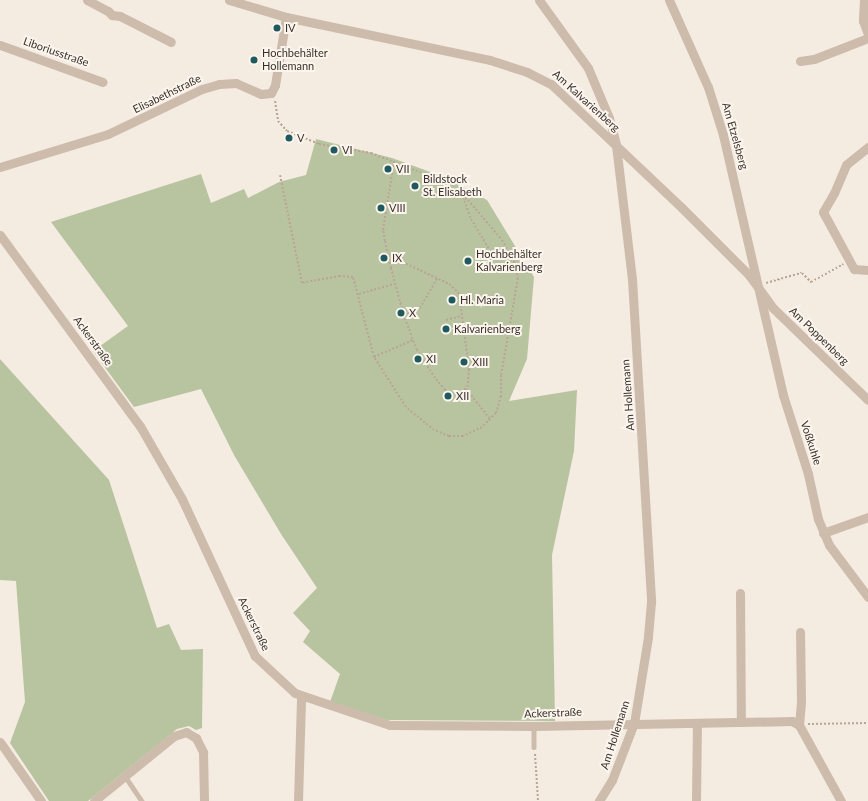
<!DOCTYPE html>
<meta charset="utf-8">
<style>
body{margin:0}
#map{position:relative;width:868px;height:801px;overflow:hidden;background:#f4ebe1;font-family:Lato,sans-serif}
div>[style]{position:absolute}
[style*='--x']{left:calc(var(--x)*1px);top:calc(var(--y)*1px);width:calc(var(--w)*1px);rotate:calc(var(--a)*1deg)}
.green>*{inset:0;background:#b8c4a0}
.path>*{height:2px;margin-top:-1px;transform-origin:0;background:repeating-linear-gradient(90deg,#b9a596 0 2px,transparent 0 4px)}
.service>*{height:4.5px;margin:-2.25px;padding:0 2.25px;transform-origin:2.25px;border-radius:2.25px;background:#cdbbac}
.minor>*{height:9px;margin:-4.5px;padding:0 4.5px;transform-origin:4.5px;border-radius:4.5px;background:#cdbbac}
.dots>*{width:11px;height:11px;translate:-50% -50%;box-sizing:border-box;border:2px solid #fbf5ee;border-radius:50%}
span{translate:-50% -50%;white-space:nowrap;text-align:center;line-height:1.15;-webkit-text-stroke:4px #fbf5ee;paint-order:stroke}
.poi-label{font-size:11px;color:#3b302b}
.left{translate:0 -50%;text-align:left}
.street-label{font-size:11px;color:#3b302b}
</style>
<div id="map">
<div class="green">
<div style="clip-path:polygon(316px 139px,392px 158px,444px 177px,487px 200px,534px 277px,527px 359px,509px 401px,577px 390px,574px 451px,552px 555px,555px 721px,387px 720px,330px 702px,340px 674px,303px 642px,310px 631px,293px 613px,317px 588px,281px 534px,234px 455px,201px 389px,134px 407px,93px 351px,128px 326px,51px 222px,201px 174px,211px 203px,244px 189px,248px 198px,279px 182px,306px 175px)"></div>
<div style="clip-path:polygon(0 359px,109px 480px,157px 628px,169px 624px,181px 650px,203px 649px,202px 728px,196px 730px,189px 726px,177px 729px,88px 801px,49px 801px,10px 743px,25px 702px,16px 581px,0 580px)"></div>
</div>
<div class="path">
<div style="--x:275;--y:101;--w:20;--a:81"></div>
<div style="--x:278;--y:121;--w:13;--a:48"></div>
<div style="--x:287;--y:131;--w:35;--a:22"></div>
<div style="--x:319;--y:144;--w:53;--a:9.8"></div>
<div style="--x:371;--y:153;--w:69;--a:21.3"></div>
<div style="--x:435;--y:178;--w:40;--a:34"></div>
<div style="--x:468;--y:200;--w:52;--a:49.6"></div>
<div style="--x:502;--y:240;--w:24;--a:60"></div>
<div style="--x:514;--y:261;--w:17;--a:77"></div>
<div style="--x:518;--y:278;--w:98;--a:99.9"></div>
<div style="--x:501;--y:375;--w:21;--a:90"></div>
<div style="--x:501;--y:396;--w:18;--a:106"></div>
<div style="--x:496;--y:413;--w:20;--a:135"></div>
<div style="--x:482;--y:427;--w:21;--a:155"></div>
<div style="--x:463;--y:436;--w:14;--a:180"></div>
<div style="--x:449;--y:436;--w:16;--a:-158"></div>
<div style="--x:434;--y:430;--w:36;--a:-141"></div>
<div style="--x:406;--y:407;--w:59;--a:-122.6"></div>
<div style="--x:374;--y:357;--w:83;--a:-104.7"></div>
<div style="--x:353;--y:277;--w:13;--a:-176"></div>
<div style="--x:340;--y:276;--w:39;--a:170"></div>
<div style="--x:302;--y:283;--w:110;--a:-101.5"></div>
<div style="--x:463;--y:197;--w:23;--a:70"></div>
<div style="--x:471;--y:219;--w:35;--a:59"></div>
<div style="--x:388;--y:255;--w:68;--a:25.4"></div>
<div style="--x:449;--y:284;--w:13;--a:42"></div>
<div style="--x:459;--y:293;--w:77;--a:82.5"></div>
<div style="--x:469;--y:369;--w:16;--a:94"></div>
<div style="--x:468;--y:385;--w:11;--a:128"></div>
<div style="--x:461;--y:394;--w:7;--a:180"></div>
<div style="--x:454;--y:394;--w:10;--a:-156"></div>
<div style="--x:445;--y:390;--w:16;--a:-130"></div>
<div style="--x:435;--y:378;--w:33;--a:-123"></div>
<div style="--x:417;--y:350;--w:36;--a:-111"></div>
<div style="--x:404;--y:316;--w:50;--a:-105.2"></div>
<div style="--x:391;--y:268;--w:13;--a:-103"></div>
<div style="--x:388;--y:255;--w:14;--a:-102"></div>
<div style="--x:385;--y:241;--w:11;--a:-100"></div>
<div style="--x:383;--y:230;--w:69;--a:-80.8"></div>
<div style="--x:766;--y:283;--w:37;--a:-16"></div>
<div style="--x:802;--y:273;--w:13;--a:45"></div>
<div style="--x:811;--y:282;--w:37;--a:-29"></div>
<div style="--x:359;--y:294;--w:36;--a:-16"></div>
<div style="--x:404;--y:316;--w:18;--a:-27"></div>
<div style="--x:420;--y:308;--w:34;--a:-60"></div>
<div style="--x:446;--y:320;--w:16;--a:-15"></div>
<div style="--x:374;--y:357;--w:43;--a:-23.6"></div>
<div style="--x:466;--y:389;--w:38;--a:51"></div>
<div style="--x:808;--y:724;--w:60;--a:-1"></div>
<div style="--x:535;--y:754;--w:47;--a:86.3"></div>
</div>
<div class="service">
<div style="--x:534;--y:726;--w:21;--a:90"></div>
<div style="--x:125;--y:776;--w:30;--a:56"></div>
</div>
<div class="minor">
<div style="--x:87;--y:0;--w:24;--a:28"></div>
<div style="--x:108;--y:11;--w:6;--a:45"></div>
<div style="--x:112;--y:15;--w:8;--a:7"></div>
<div style="--x:120;--y:16;--w:57;--a:27"></div>
<div style="--x:229;--y:0;--w:59;--a:16.6"></div>
<div style="--x:286;--y:17;--w:208;--a:11.9"></div>
<div style="--x:490;--y:60;--w:39;--a:18"></div>
<div style="--x:527;--y:72;--w:27;--a:27"></div>
<div style="--x:551;--y:84;--w:180;--a:43.4"></div>
<div style="--x:682;--y:208;--w:95;--a:45"></div>
<div style="--x:749;--y:275;--w:41;--a:54"></div>
<div style="--x:773;--y:308;--w:132;--a:44.1"></div>
<div style="--x:539;--y:0;--w:84;--a:54.2"></div>
<div style="--x:588;--y:68;--w:54;--a:67.2"></div>
<div style="--x:609;--y:118;--w:28;--a:75"></div>
<div style="--x:616;--y:145;--w:135;--a:83.2"></div>
<div style="--x:632;--y:279;--w:324;--a:86.6"></div>
<div style="--x:651;--y:602;--w:35;--a:95"></div>
<div style="--x:648;--y:637;--w:87;--a:99.2"></div>
<div style="--x:634;--y:723;--w:61;--a:111.1"></div>
<div style="--x:612;--y:780;--w:25;--a:122"></div>
<div style="--x:669;--y:0;--w:95;--a:65.9"></div>
<div style="--x:708;--y:87;--w:50;--a:72.6"></div>
<div style="--x:723;--y:135;--w:267;--a:77"></div>
<div style="--x:783;--y:395;--w:83;--a:72.4"></div>
<div style="--x:808;--y:474;--w:46;--a:77.5"></div>
<div style="--x:818;--y:519;--w:28;--a:67"></div>
<div style="--x:829;--y:545;--w:65;--a:53.1"></div>
<div style="--x:864;--y:0;--w:21;--a:93"></div>
<div style="--x:863;--y:21;--w:14;--a:69"></div>
<div style="--x:0;--y:45;--w:109;--a:19.8"></div>
<div style="--x:800;--y:61;--w:14;--a:-8"></div>
<div style="--x:814;--y:59;--w:58;--a:-21.3"></div>
<div style="--x:868;--y:147;--w:28;--a:141"></div>
<div style="--x:846;--y:165;--w:30;--a:113"></div>
<div style="--x:834;--y:193;--w:22;--a:120"></div>
<div style="--x:823;--y:212;--w:65;--a:61.5"></div>
<div style="--x:854;--y:269;--w:14;--a:4"></div>
<div style="--x:0;--y:167;--w:113;--a:-17"></div>
<div style="--x:108;--y:134;--w:104;--a:-25.6"></div>
<div style="--x:202;--y:89;--w:18;--a:-16"></div>
<div style="--x:219;--y:84;--w:17;--a:-3"></div>
<div style="--x:236;--y:83;--w:27;--a:24"></div>
<div style="--x:261;--y:94;--w:10;--a:-6"></div>
<div style="--x:271;--y:93;--w:9;--a:-63"></div>
<div style="--x:275;--y:85;--w:69;--a:-80.8"></div>
<div style="--x:0;--y:235;--w:237;--a:53.8"></div>
<div style="--x:140;--y:426;--w:84;--a:60.1"></div>
<div style="--x:182;--y:499;--w:173;--a:65.1"></div>
<div style="--x:255;--y:656;--w:54;--a:42.8"></div>
<div style="--x:295;--y:693;--w:100;--a:18.6"></div>
<div style="--x:390;--y:725;--w:144;--a:0.4"></div>
<div style="--x:534;--y:726;--w:258;--a:-1.1"></div>
<div style="--x:792;--y:721;--w:8;--a:30"></div>
<div style="--x:799;--y:725;--w:87;--a:61.1"></div>
<div style="--x:823;--y:533;--w:48;--a:-19.6"></div>
<div style="--x:740;--y:593;--w:129;--a:89.6"></div>
<div style="--x:799;--y:725;--w:24;--a:-85"></div>
<div style="--x:801;--y:701;--w:69;--a:-90.8"></div>
<div style="--x:0;--y:742;--w:72;--a:55.2"></div>
<div style="--x:94;--y:801;--w:103;--a:-39.1"></div>
<div style="--x:174;--y:736;--w:13;--a:-18"></div>
<div style="--x:186;--y:732;--w:12;--a:31"></div>
<div style="--x:196;--y:738;--w:16;--a:63"></div>
<div style="--x:203;--y:752;--w:49;--a:88.8"></div>
<div style="--x:298;--y:801;--w:104;--a:-88.3"></div>
<div style="--x:696;--y:801;--w:78;--a:-89.3"></div>
</div>
<div class="dots">
<div style="left:277px;top:28px;background:#1f5a5e"></div>
<div style="left:254px;top:60px;background:#1f5a5e"></div>
<div style="left:289px;top:138px;background:#1f5a5e"></div>
<div style="left:334px;top:150px;background:#1f5a5e"></div>
<div style="left:388px;top:169px;background:#1f5a5e"></div>
<div style="left:415px;top:186px;background:#1f5a5e"></div>
<div style="left:381px;top:208px;background:#1f5a5e"></div>
<div style="left:384px;top:258px;background:#1f5a5e"></div>
<div style="left:468px;top:261px;background:#1f5a5e"></div>
<div style="left:452px;top:300px;background:#1f5a5e"></div>
<div style="left:401px;top:313px;background:#1f5a5e"></div>
<div style="left:446px;top:329px;background:#1f5a5e"></div>
<div style="left:418px;top:359px;background:#1f5a5e"></div>
<div style="left:464px;top:362px;background:#1f5a5e"></div>
<div style="left:448px;top:396px;background:#1f5a5e"></div>
</div>
<div class="poi-label">
<span class="left" style="left:285px;top:28px">IV</span>
<span class="left" style="left:262px;top:60px">Hochbehälter<br>Hollemann</span>
<span class="left" style="left:297px;top:138px">V</span>
<span class="left" style="left:342px;top:150px">VI</span>
<span class="left" style="left:396px;top:169px">VII</span>
<span class="left" style="left:423px;top:186px">Bildstock<br>St. Elisabeth</span>
<span class="left" style="left:389px;top:208px">VIII</span>
<span class="left" style="left:476px;top:261px">Hochbehälter<br>Kalvarienberg</span>
<span class="left" style="left:392px;top:258px">IX</span>
<span class="left" style="left:460px;top:300px">Hl. Maria</span>
<span class="left" style="left:409px;top:313px">X</span>
<span class="left" style="left:454px;top:329px">Kalvarienberg</span>
<span class="left" style="left:426px;top:359px">XI</span>
<span class="left" style="left:472px;top:362px">XIII</span>
<span class="left" style="left:456px;top:396px">XII</span>
</div>
<div class="street-label">
<span style="left:56px;top:52px;rotate:19deg">Liboriusstraße</span>
<span style="left:167px;top:94px;rotate:-26deg">Elisabethstraße</span>
<span style="left:586px;top:101px;rotate:42deg">Am Kalvarienberg</span>
<span style="left:735px;top:136px;rotate:74deg">Am Etzelsberg</span>
<span style="left:819px;top:336px;rotate:44deg">Am Poppenberg</span>
<span style="left:93px;top:341px;rotate:54deg">Ackerstraße</span>
<span style="left:628px;top:395px;rotate:-94deg">Am Hollemann</span>
<span style="left:811px;top:443px;rotate:72deg">Voßkuhle</span>
<span style="left:254px;top:624px;rotate:64deg">Ackerstraße</span>
<span style="left:553px;top:713px;rotate:-2deg">Ackerstraße</span>
<span style="left:615px;top:735px;rotate:-72deg">Am Hollemann</span>
</div>
</div>
